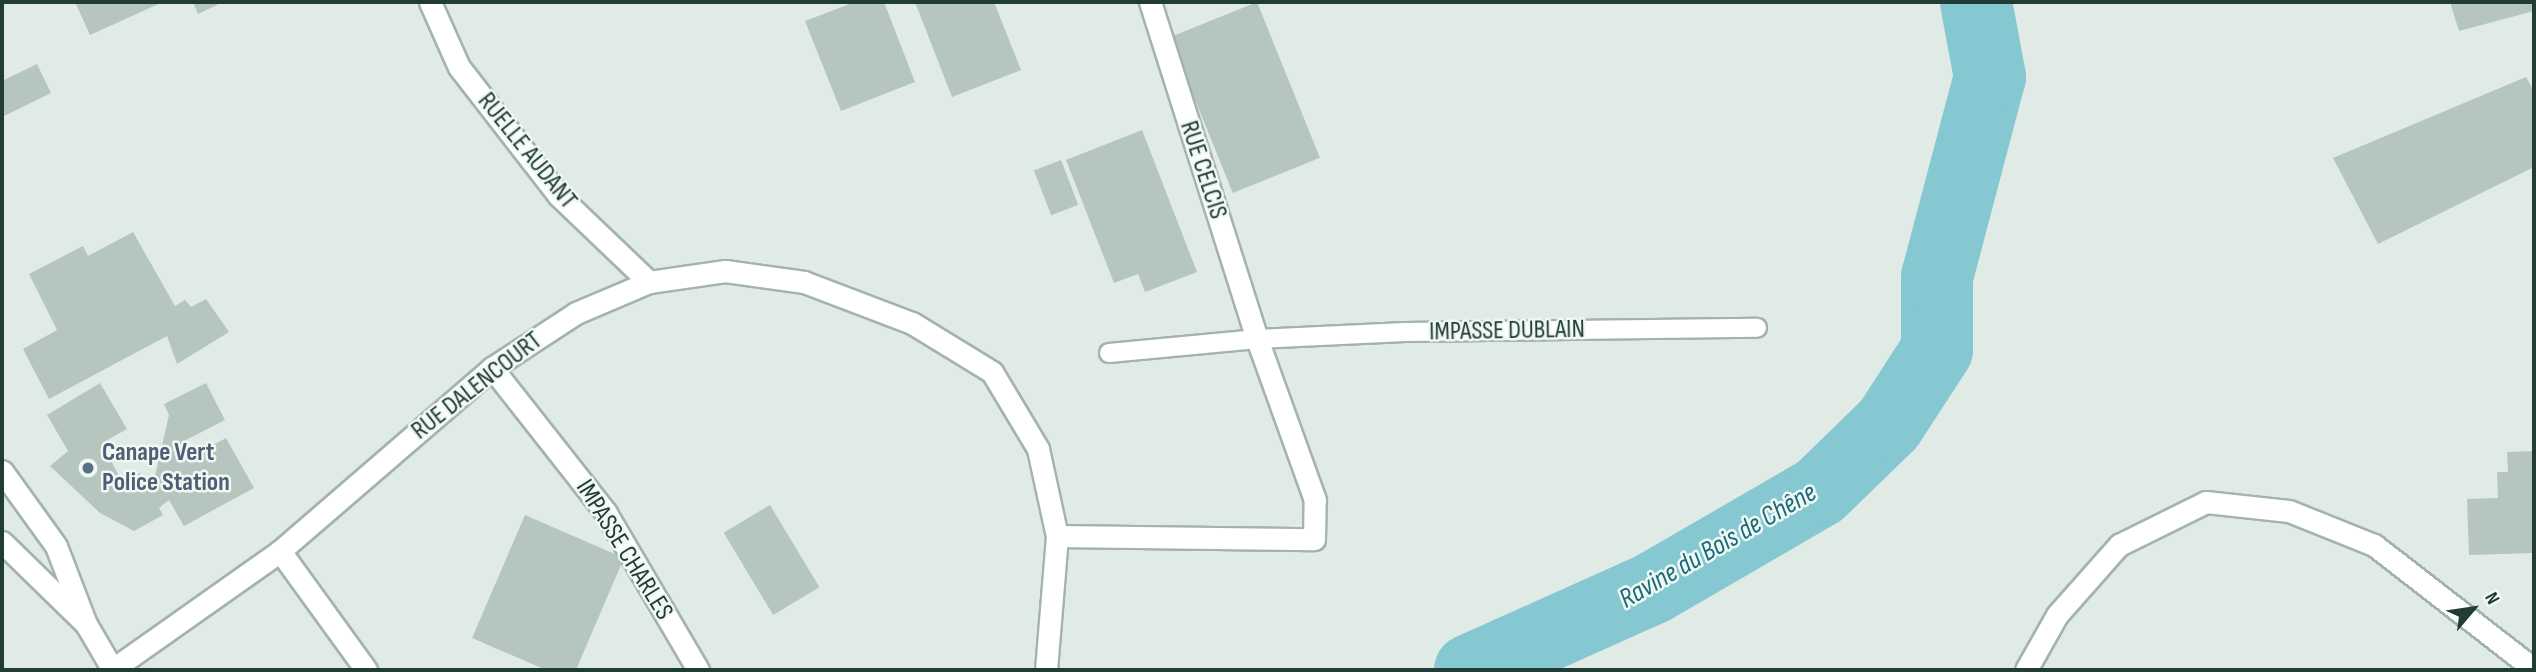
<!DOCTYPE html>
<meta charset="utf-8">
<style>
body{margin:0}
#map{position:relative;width:2536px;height:672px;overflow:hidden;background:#e0ebe6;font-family:"Sofia Sans Condensed",sans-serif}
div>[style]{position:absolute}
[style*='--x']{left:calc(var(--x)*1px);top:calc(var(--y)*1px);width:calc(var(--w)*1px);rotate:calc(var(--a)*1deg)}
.river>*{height:72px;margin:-36px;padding:0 36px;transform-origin:36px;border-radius:36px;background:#86c8d2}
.building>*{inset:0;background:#b5c6bf;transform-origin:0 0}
.roads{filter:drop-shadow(2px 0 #a3b3ad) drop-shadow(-2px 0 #a3b3ad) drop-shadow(0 2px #a3b3ad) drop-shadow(0 -2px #a3b3ad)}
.lane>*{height:18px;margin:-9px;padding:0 9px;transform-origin:9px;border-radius:9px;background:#fff}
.street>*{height:21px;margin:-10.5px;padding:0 10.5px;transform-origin:10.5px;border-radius:10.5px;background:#fff}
.secondary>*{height:21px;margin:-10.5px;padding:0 10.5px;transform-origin:10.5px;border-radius:10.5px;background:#fff}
.dots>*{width:19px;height:19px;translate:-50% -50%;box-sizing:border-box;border:4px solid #f0f8f4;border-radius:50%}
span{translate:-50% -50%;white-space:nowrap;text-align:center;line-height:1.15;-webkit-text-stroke:5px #f0f8f4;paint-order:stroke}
.street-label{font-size:26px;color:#203c34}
.service-label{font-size:26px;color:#4e5e75;font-weight:700}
.left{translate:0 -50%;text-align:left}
.water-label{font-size:28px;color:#196b79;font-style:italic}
.frame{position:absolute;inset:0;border:4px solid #203c34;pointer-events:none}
.north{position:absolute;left:2438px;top:574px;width:70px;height:70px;-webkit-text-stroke:5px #f0f8f4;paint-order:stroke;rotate:61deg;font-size:19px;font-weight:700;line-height:28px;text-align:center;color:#203c34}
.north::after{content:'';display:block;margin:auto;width:24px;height:32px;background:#203c34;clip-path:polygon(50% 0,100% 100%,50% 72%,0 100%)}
</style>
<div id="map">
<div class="river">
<div style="--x:1470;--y:670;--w:201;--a:-24.1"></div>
<div style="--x:1653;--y:588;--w:193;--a:-30.1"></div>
<div style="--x:1820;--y:491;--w:96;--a:-44.2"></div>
<div style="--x:1889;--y:424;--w:88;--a:-57"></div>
<div style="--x:1937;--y:350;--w:73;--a:-90"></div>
<div style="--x:1937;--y:277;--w:207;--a:-75.2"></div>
<div style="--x:1990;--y:77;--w:76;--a:-100.6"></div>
</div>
<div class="building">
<div style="clip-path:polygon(75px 2px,163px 2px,90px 35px)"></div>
<div style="clip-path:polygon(193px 2px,223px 2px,198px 14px)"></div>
<div style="clip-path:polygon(855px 2px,884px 2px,915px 82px,841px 111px,805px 21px)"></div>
<div style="clip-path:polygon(915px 2px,994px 2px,1021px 70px,952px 97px)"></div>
<div style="left:1257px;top:2px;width:168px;height:94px;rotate:68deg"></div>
<div style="clip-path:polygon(2450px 2px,2534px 2px,2534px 11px,2459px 31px)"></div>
<div style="clip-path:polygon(37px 64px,51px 93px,2px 117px,2px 81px)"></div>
<div style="clip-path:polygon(2526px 77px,2534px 91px,2534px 167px,2378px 244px,2333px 158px)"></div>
<div style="clip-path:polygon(1142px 130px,1197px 272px,1145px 292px,1138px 274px,1114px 283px,1066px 160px)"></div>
<div style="left:1061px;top:160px;width:48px;height:29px;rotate:69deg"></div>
<div style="clip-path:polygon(133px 232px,175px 306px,185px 300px,191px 307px,206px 299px,229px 332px,177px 364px,167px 336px,49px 399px,23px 349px,57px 330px,29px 274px,83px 246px,88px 256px)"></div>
<div style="clip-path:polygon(100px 383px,127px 429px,102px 443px,120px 478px,140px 473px,144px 482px,155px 476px,169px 415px,164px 404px,206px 383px,225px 420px,186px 440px,182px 462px,226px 438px,254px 488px,184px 526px,169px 500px,159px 508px,163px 515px,134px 531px,100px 513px,50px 466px,68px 451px,47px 415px)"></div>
<div style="clip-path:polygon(2534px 451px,2534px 553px,2469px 555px,2467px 499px,2498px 498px,2497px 472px,2508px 472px,2507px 452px)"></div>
<div style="left:770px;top:505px;width:96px;height:54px;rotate:59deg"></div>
<div style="clip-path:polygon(525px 515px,624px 558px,576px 670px,546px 670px,472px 638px)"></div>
</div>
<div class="roads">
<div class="lane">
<div style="--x:1109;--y:353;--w:149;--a:-5.4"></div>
<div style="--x:1257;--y:339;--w:148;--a:-2.7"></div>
<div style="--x:1405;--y:332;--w:352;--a:-0.7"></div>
</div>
<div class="street">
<div style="--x:430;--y:2;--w:71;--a:66"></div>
<div style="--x:459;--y:67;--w:163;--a:52.2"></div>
<div style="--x:559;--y:196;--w:124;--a:43.7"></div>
<div style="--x:492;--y:368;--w:184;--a:51.8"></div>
<div style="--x:606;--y:513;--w:182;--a:59.6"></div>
<div style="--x:1057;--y:536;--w:257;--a:0.7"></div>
<div style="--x:1314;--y:539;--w:39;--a:-89"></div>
<div style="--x:1315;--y:500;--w:171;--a:-109.8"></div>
<div style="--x:1257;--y:339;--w:354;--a:-107.6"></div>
<div style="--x:280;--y:551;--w:147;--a:54.1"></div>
</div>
<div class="secondary">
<div style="--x:2;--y:471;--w:92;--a:54.2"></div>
<div style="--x:56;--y:546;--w:84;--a:69"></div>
<div style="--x:86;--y:624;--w:53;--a:59.6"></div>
<div style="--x:2;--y:542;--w:117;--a:44.3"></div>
<div style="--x:113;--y:669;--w:204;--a:-35.2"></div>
<div style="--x:280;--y:551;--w:280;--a:-40.8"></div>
<div style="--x:492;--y:368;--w:100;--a:-33.2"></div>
<div style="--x:576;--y:313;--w:79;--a:-23"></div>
<div style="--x:649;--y:282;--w:77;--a:-8.2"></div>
<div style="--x:725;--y:271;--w:80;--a:7.9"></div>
<div style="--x:804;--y:282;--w:116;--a:20.8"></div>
<div style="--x:912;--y:323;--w:94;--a:31.5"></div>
<div style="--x:992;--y:372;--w:90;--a:59.1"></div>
<div style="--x:1038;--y:449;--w:89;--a:77.7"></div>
<div style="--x:1057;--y:536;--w:134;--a:94.7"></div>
<div style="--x:2026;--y:670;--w:63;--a:-60.6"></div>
<div style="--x:2057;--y:615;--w:94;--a:-48.5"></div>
<div style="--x:2119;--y:545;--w:97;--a:-26.3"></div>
<div style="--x:2206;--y:502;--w:83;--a:6.2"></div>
<div style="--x:2289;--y:511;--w:92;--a:21.8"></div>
<div style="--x:2374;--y:545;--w:202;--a:37.8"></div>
</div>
</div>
<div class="dots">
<div style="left:88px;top:468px;background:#5c6f8a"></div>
</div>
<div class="street-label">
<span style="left:527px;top:151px;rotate:51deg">RUELLE AUDANT</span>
<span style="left:1203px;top:170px;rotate:72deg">RUE CELCIS</span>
<span style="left:1507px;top:331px;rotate:-1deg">IMPASSE DUBLAIN</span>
<span style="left:477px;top:386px;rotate:-38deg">RUE DALENCOURT</span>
<span style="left:624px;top:550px;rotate:58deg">IMPASSE CHARLES</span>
</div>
<div class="service-label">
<span class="left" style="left:102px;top:468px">Canape Vert<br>Police Station</span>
</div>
<div class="water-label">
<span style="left:1718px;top:546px;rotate:-30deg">Ravine du Bois de Chêne</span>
</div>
<div class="frame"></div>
<div class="north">N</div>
</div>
